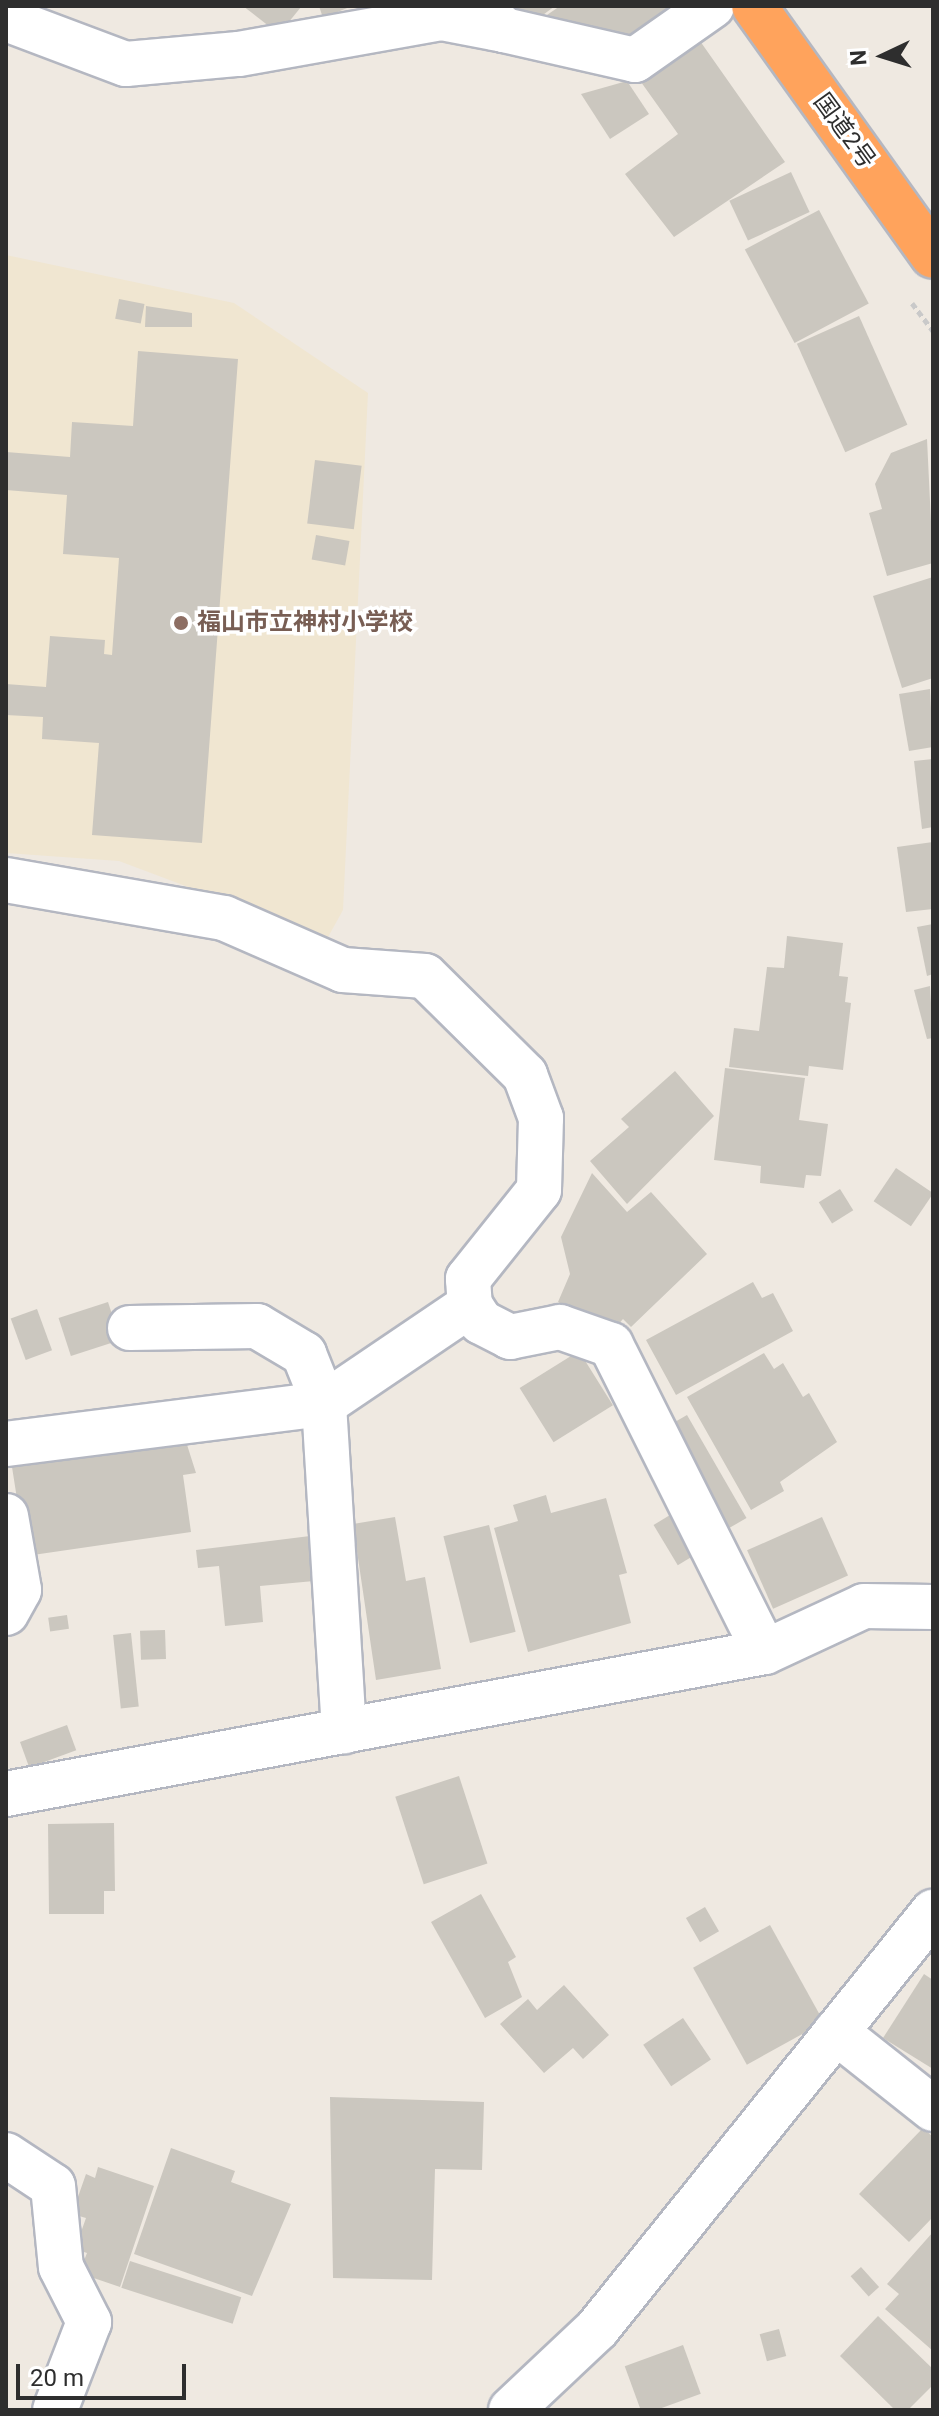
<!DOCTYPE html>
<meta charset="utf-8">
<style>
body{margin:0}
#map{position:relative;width:939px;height:2416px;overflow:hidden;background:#efe9e1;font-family:Roboto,"Noto Sans JP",sans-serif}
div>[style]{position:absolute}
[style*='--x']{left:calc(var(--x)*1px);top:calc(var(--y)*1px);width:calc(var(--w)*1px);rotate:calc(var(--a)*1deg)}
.education>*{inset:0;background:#f0e6d1}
.building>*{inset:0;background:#cbc7bf;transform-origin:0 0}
.path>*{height:5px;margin-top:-2.5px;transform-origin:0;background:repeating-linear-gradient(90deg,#c9c9c9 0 6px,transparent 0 10px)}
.roads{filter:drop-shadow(2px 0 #b4b7c1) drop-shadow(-2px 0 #b4b7c1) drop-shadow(0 2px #b4b7c1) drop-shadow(0 -2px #b4b7c1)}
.street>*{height:44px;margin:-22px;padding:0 22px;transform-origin:22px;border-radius:22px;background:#fff}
.highway>*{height:44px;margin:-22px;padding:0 22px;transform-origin:22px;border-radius:22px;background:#ffa35c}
.dots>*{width:22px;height:22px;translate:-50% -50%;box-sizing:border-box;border:4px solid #fff;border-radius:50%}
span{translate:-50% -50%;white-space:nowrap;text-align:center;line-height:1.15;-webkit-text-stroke:7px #fff;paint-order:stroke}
.street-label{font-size:24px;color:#2e2e2e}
.education-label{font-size:24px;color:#785e54;font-weight:700}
.left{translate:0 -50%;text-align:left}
.frame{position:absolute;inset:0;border:8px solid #2e2e2e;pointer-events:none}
.north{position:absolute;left:843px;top:16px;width:80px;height:80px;-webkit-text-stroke:6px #fff;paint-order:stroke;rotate:266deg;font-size:22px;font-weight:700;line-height:32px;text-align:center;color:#2e2e2e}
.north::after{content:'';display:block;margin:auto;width:28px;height:36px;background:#2e2e2e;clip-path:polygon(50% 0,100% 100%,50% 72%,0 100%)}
.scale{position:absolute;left:16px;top:2364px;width:170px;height:36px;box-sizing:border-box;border:4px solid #2e2e2e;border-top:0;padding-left:10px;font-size:24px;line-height:28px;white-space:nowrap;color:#2e2e2e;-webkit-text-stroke:6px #fff;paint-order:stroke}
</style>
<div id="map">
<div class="education">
<div style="clip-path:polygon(6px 255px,234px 303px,368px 393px,343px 910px,327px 939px,119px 861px,6px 853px)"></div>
</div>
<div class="building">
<div style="clip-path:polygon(243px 6px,300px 6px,301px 7px,279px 34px)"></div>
<div style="clip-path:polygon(319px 6px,352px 6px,323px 18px)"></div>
<div style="clip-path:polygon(513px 6px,555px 6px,528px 26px)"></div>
<div style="clip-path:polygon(560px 6px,673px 6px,681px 15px,642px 47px,534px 24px)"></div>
<div style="clip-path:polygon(700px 41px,785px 162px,674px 237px,625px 174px,678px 134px,641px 82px)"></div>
<div style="clip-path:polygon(627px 81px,649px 114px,610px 139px,581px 94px)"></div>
<div style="left:791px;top:172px;width:44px;height:68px;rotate:65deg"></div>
<div style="left:819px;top:210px;width:106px;height:84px;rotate:62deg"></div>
<div style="left:119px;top:299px;width:26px;height:20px;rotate:11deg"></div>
<div style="clip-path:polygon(146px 306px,192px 313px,192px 327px,145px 327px)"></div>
<div style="left:859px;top:316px;width:119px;height:68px;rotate:66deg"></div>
<div style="clip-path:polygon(138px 351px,238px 359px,202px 843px,92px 835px,99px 743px,42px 739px,43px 717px,6px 715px,6px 684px,46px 687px,50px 636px,105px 640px,104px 654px,112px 655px,119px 558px,63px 554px,67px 495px,6px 490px,6px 452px,70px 457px,72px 422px,133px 426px)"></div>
<div style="clip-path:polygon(927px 439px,933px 563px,887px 576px,869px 513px,882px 509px,875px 484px,891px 453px)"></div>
<div style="left:315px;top:460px;width:47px;height:64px;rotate:7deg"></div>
<div style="left:316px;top:535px;width:34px;height:25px;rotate:10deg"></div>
<div style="clip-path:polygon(933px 577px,933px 678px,902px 688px,873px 596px)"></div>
<div style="clip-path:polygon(930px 689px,933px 747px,909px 751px,899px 694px)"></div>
<div style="clip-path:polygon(933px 759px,933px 827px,922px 829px,914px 761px)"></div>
<div style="clip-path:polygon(933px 842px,933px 909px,906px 912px,897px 847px)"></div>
<div style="clip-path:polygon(933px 924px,933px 974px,927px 976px,917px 927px)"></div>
<div style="clip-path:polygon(787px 936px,843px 943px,839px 976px,848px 977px,845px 1002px,851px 1003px,843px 1070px,809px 1066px,808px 1076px,729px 1067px,734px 1028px,759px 1031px,767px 967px,784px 968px)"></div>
<div style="clip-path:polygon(930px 986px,933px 1038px,927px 1039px,914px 990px)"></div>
<div style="clip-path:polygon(725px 1068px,805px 1078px,799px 1120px,828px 1124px,821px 1176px,806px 1175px,804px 1188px,760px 1183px,761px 1166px,714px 1160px)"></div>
<div style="clip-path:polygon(675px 1071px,714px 1116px,627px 1204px,590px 1161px,629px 1127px,621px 1119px)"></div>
<div style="left:896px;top:1168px;width:45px;height:40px;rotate:34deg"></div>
<div style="clip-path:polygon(592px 1173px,627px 1212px,651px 1192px,707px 1254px,631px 1327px,623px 1319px,614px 1329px,558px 1302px,570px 1274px,561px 1237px)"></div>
<div style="left:840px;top:1189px;width:25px;height:25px;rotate:58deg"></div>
<div style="clip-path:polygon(753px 1282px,762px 1298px,773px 1293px,793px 1331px,676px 1395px,646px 1340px)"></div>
<div style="left:108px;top:1302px;width:40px;height:52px;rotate:72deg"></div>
<div style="left:37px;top:1309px;width:44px;height:28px;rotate:70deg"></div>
<div style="left:579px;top:1351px;width:64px;height:70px;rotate:58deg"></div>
<div style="clip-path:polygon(764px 1353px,774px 1369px,783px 1363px,803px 1397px,809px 1393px,837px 1442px,780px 1482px,784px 1491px,751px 1510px,687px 1397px)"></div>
<div style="left:687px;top:1415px;width:119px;height:23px;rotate:60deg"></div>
<div style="clip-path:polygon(182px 1429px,196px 1473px,183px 1475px,191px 1532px,26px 1556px,12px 1467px,41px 1462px,39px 1451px)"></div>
<div style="clip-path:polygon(546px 1495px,551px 1513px,606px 1498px,627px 1573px,619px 1575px,631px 1623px,528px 1652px,494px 1528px,518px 1521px,513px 1505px)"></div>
<div style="left:675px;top:1512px;width:47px;height:25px;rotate:59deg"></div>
<div style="clip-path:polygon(395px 1517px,406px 1581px,425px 1577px,441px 1669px,376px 1680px,353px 1524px)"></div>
<div style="left:822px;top:1517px;width:64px;height:82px;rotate:66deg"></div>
<div style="left:489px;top:1525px;width:110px;height:47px;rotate:76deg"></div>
<div style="clip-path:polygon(310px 1536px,314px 1581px,260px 1586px,263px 1622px,225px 1626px,219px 1566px,198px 1568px,196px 1550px)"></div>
<div style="left:67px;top:1615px;width:14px;height:19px;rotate:82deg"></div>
<div style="left:165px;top:1630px;width:29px;height:25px;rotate:88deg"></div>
<div style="left:131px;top:1633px;width:74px;height:18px;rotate:84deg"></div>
<div style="left:67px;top:1725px;width:27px;height:50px;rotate:70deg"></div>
<div style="left:459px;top:1776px;width:92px;height:67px;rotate:72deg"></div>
<div style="clip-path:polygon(114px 1823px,115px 1891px,104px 1891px,104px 1914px,49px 1914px,48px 1824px)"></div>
<div style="clip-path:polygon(481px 1894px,516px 1957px,508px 1962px,522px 1997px,485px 2018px,431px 1922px)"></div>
<div style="left:705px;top:1907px;width:28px;height:22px;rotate:60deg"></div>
<div style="left:770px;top:1925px;width:111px;height:88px;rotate:61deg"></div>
<div style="clip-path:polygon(924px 1974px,933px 1980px,933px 2069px,883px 2038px)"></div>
<div style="clip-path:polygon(564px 1985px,609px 2035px,583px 2059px,573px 2048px,544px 2073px,500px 2024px,528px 1999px,537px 2010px)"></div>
<div style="left:683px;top:2018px;width:50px;height:48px;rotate:56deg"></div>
<div style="clip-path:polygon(330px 2097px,484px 2102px,482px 2170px,435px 2169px,432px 2280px,333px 2278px)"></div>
<div style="clip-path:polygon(923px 2128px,933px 2137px,933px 2217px,909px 2242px,859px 2194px)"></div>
<div style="clip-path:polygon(171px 2148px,235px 2171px,231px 2182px,291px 2204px,252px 2296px,134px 2254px)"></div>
<div style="clip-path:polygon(98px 2167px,154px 2186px,120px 2287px,79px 2273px,87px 2253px,75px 2249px,86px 2218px,72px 2214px,86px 2174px,95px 2178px)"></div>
<div style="clip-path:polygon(933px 2232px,933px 2351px,885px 2309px,899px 2294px,887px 2284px)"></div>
<div style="left:130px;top:2261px;width:117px;height:28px;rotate:18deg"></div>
<div style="left:861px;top:2267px;width:27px;height:14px;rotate:48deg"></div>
<div style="clip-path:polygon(878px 2316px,933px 2369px,933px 2385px,908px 2410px,895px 2410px,840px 2356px)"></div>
<div style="left:779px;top:2329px;width:28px;height:20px;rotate:75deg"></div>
<div style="left:683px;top:2345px;width:52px;height:62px;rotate:70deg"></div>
</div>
<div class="path">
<div style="--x:912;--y:303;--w:35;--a:53"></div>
</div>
<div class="roads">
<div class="street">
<div style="--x:483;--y:9;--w:30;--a:45"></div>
<div style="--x:504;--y:30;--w:134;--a:12.9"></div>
<div style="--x:635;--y:60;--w:94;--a:-35"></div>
<div style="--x:6;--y:19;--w:128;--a:20.6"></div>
<div style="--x:126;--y:64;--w:113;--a:-5.1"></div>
<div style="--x:239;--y:54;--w:205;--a:-10.1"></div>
<div style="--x:441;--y:18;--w:64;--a:10.8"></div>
<div style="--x:6;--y:880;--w:221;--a:9.9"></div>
<div style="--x:224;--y:918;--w:130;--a:23.6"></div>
<div style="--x:343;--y:970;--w:82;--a:4.2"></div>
<div style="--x:425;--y:976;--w:141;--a:44.7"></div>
<div style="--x:525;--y:1075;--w:46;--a:69.6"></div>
<div style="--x:541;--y:1118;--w:72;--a:91.6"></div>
<div style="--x:539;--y:1190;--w:114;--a:128.6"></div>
<div style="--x:468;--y:1279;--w:26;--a:86"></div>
<div style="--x:470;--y:1305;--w:20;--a:57"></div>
<div style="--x:481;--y:1322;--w:33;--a:27"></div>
<div style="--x:510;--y:1337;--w:51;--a:-11.3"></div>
<div style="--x:560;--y:1327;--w:54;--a:19.4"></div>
<div style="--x:611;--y:1345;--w:343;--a:63.4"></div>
<div style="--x:130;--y:1328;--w:127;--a:-0.9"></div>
<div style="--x:257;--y:1326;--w:55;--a:30.8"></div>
<div style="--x:304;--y:1354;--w:54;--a:68.2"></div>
<div style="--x:324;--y:1404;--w:328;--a:86.5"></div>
<div style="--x:6;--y:1444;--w:321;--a:-7.2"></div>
<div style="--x:324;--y:1404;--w:176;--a:-34.1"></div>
<div style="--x:6;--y:1516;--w:75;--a:80"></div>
<div style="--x:19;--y:1590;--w:26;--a:119"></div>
<div style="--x:6;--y:1794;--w:772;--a:-10.6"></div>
<div style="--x:765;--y:1652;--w:109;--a:-24.9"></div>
<div style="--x:864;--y:1606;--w:69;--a:0.8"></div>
<div style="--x:836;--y:2032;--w:124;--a:38.4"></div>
<div style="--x:6;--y:2155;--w:56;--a:33.4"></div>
<div style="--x:53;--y:2186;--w:81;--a:84.4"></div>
<div style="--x:61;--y:2267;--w:62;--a:63"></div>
<div style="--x:89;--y:2322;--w:94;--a:111.1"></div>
<div style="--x:511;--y:2410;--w:118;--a:-43.3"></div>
<div style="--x:597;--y:2329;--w:536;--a:-51.14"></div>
</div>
<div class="highway">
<div style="--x:754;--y:6;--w:307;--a:54.4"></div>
</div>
</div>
<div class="dots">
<div style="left:181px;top:623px;background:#8d6e63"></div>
</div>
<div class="street-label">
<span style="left:844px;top:131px;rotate:54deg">国道2号</span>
</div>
<div class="education-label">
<span class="left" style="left:197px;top:623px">福山市立神村小学校</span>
</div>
<div class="frame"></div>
<div class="north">N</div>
<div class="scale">20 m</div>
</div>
